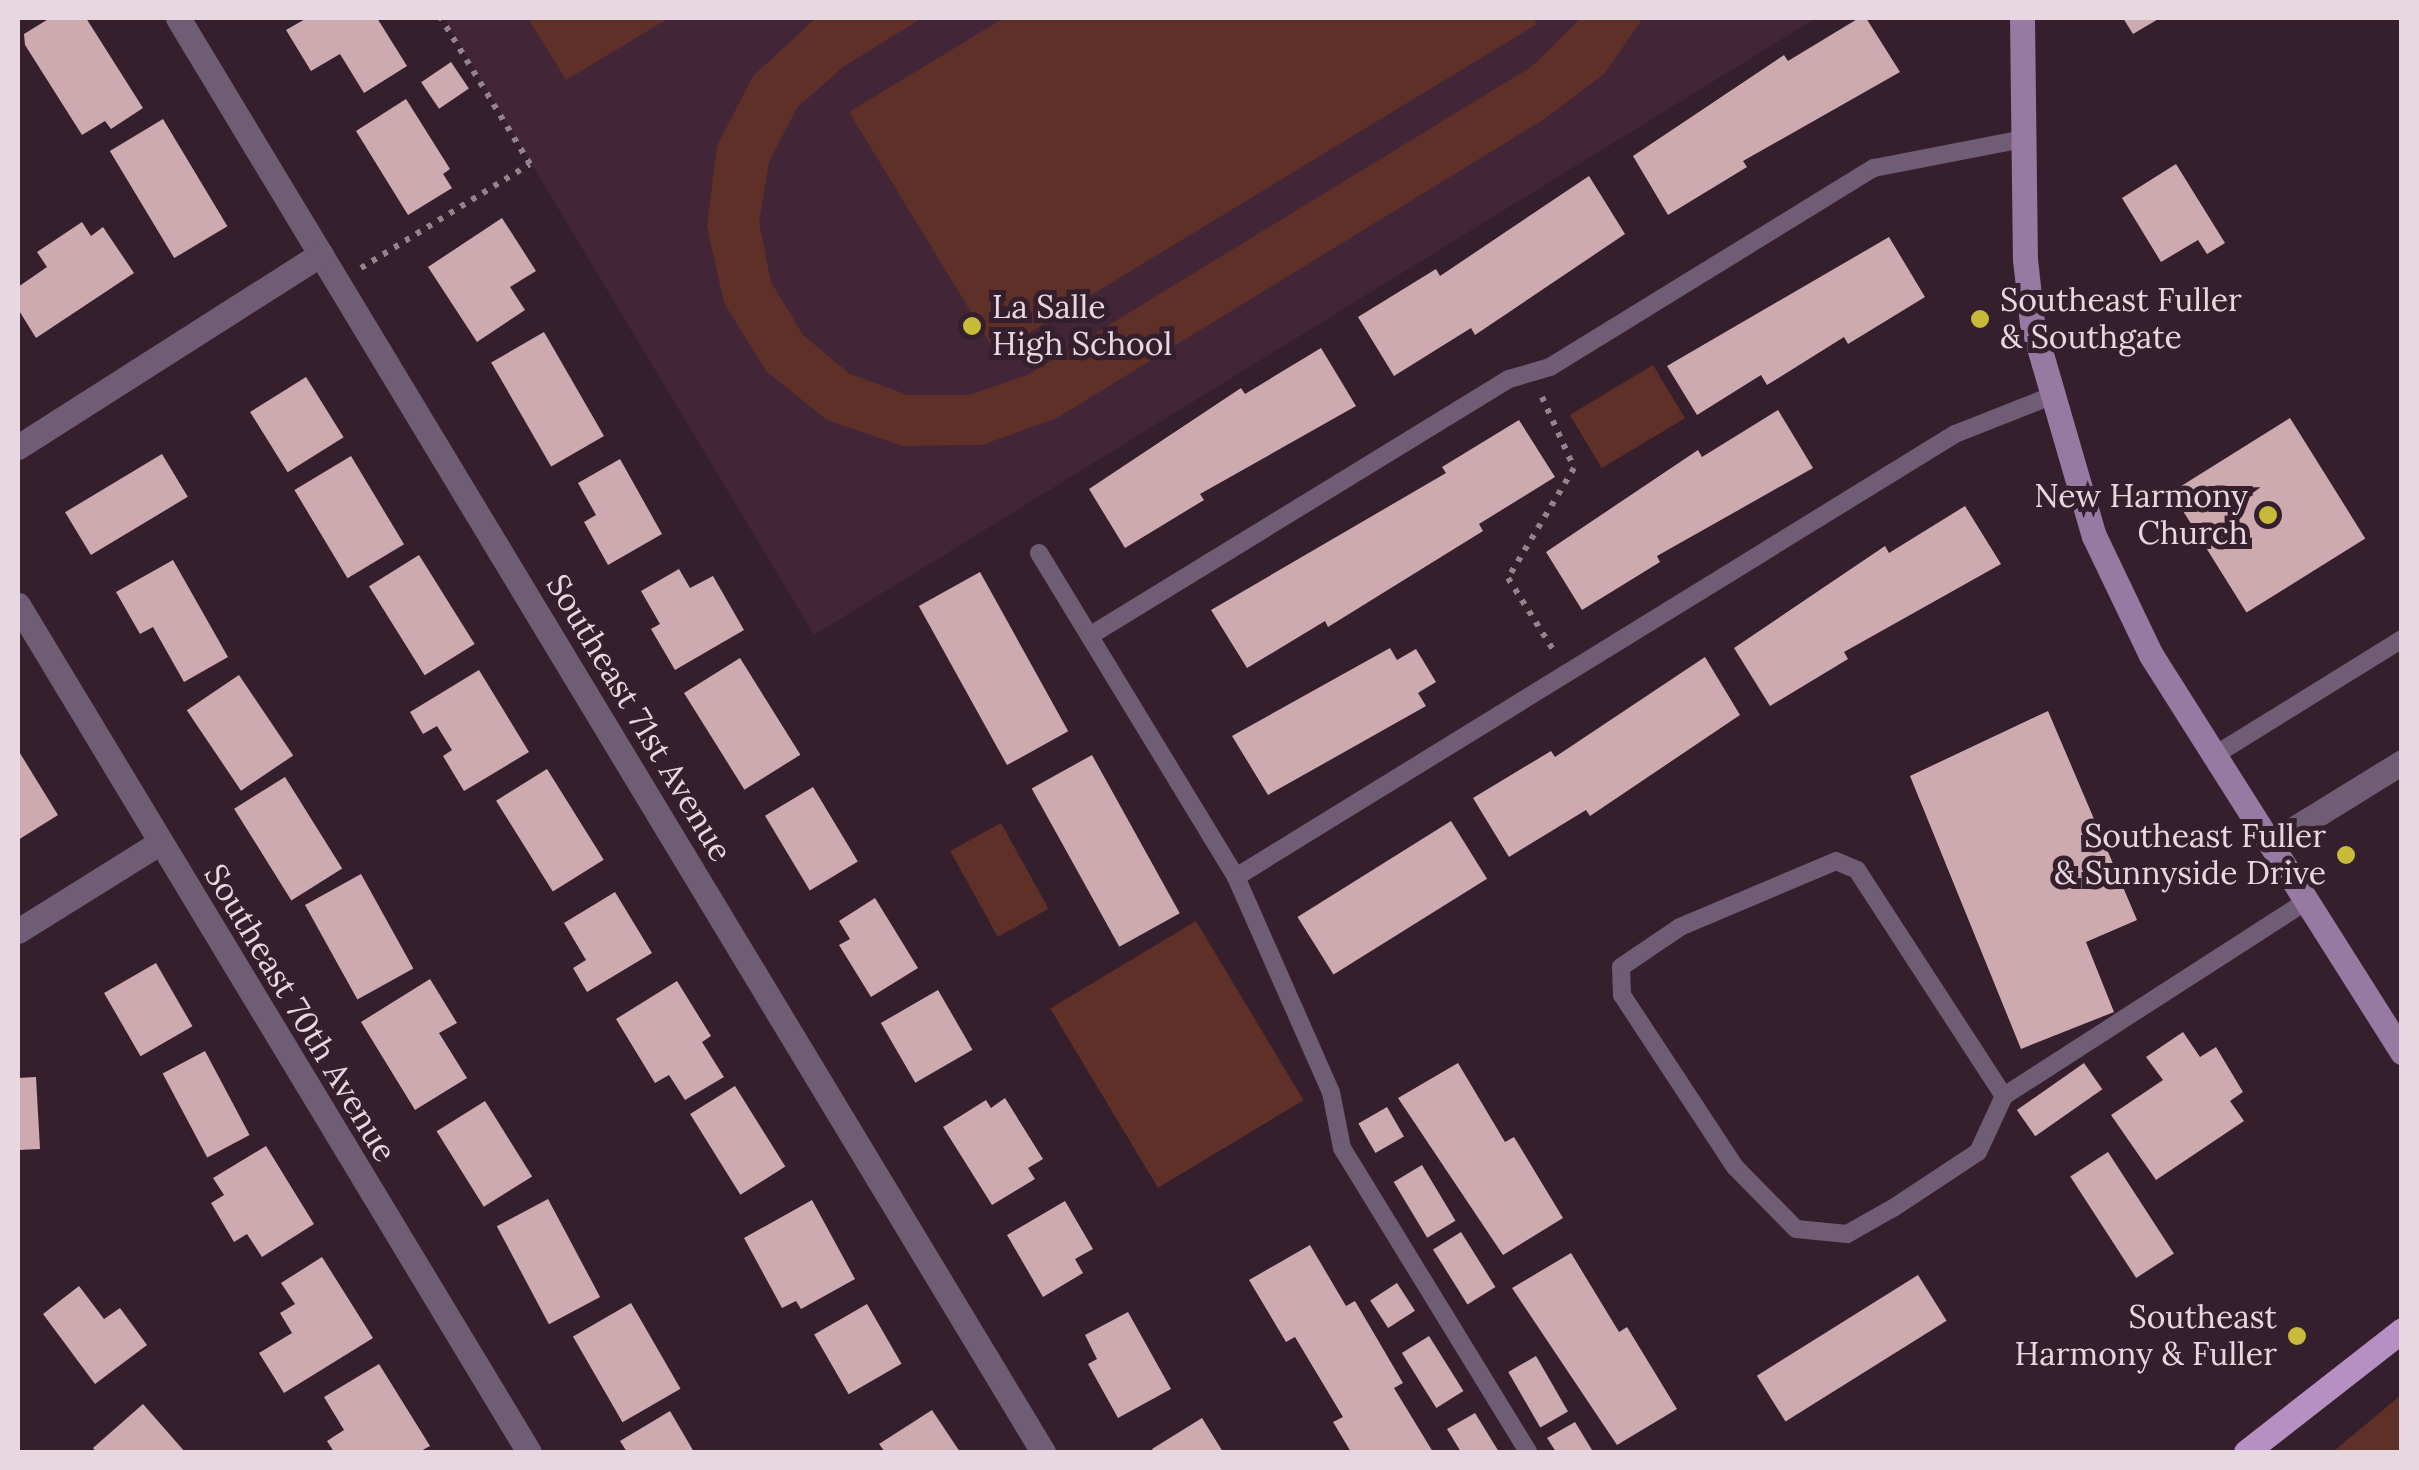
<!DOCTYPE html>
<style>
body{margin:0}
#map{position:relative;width:2419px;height:1470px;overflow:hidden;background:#361f2d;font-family:Lora,serif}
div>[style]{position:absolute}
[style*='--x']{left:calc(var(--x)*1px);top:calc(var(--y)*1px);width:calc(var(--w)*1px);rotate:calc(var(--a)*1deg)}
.built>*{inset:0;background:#422537}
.green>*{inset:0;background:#5e3028;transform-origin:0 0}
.building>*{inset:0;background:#cdaab0;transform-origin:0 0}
.path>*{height:6px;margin-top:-3px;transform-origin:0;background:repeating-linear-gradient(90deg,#95828d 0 5px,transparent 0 13px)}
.lane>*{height:18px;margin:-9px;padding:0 9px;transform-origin:9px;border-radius:9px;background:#6f5c75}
.street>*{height:25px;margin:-12.5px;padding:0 12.5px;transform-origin:12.5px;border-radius:12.5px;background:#6f5c75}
.secondary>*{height:25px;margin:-12.5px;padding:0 12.5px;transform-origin:12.5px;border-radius:12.5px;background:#9779a1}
.primary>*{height:25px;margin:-12.5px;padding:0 12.5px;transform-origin:12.5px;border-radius:12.5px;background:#b68fc3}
.dots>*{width:28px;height:28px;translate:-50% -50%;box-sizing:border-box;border:5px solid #361f2d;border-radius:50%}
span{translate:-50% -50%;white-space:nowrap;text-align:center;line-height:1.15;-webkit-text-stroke:10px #361f2d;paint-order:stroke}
.poi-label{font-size:32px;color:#e7d7e0}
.left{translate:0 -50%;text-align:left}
.right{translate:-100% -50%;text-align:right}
.street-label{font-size:32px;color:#e7d7e0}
.frame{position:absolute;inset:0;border:20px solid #e7d7e0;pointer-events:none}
</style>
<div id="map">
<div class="built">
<div style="clip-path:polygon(444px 18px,1816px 18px,814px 635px)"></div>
</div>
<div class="green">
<div style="clip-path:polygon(528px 18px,669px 18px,566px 80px)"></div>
<div style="clip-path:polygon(816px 18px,922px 18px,843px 67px,797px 108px,769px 162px,759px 222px,771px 282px,803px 335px,850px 374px,908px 395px,969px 395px,1027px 375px,1531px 67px,1581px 18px,1643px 18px,1605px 73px,1546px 118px,1057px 418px,982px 445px,903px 446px,827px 420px,766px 371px,724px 303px,707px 226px,717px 146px,753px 76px)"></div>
<div style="clip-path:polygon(1004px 18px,1533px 18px,1537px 24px,996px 353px,849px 112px)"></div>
<div style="left:1653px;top:365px;width:62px;height:97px;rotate:59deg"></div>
<div style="left:1001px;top:823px;width:98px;height:58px;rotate:61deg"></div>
<div style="left:1196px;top:921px;width:209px;height:170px;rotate:59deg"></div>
<div style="clip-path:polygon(2401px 1395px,2401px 1452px,2333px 1452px,2347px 1440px)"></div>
</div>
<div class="building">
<div style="clip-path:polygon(50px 18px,86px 18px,143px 108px,111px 129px,105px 121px,82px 135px,25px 45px,24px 34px)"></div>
<div style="clip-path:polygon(307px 18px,377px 18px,407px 66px,364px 93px,340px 54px,311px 71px,286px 30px)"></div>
<div style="clip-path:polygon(1859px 18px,1866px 18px,1900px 72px,1743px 161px,1747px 167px,1668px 215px,1633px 156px,1784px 55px,1788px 61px)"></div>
<div style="clip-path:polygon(2123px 18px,2160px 18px,2133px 34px)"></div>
<div style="left:451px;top:62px;width:32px;height:36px;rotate:56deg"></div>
<div style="clip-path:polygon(406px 99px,450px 169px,443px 174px,452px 188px,408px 215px,356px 131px)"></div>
<div style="left:163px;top:119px;width:125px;height:62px;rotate:59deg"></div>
<div style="clip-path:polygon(2176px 164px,2225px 243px,2207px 254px,2198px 240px,2161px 262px,2122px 198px)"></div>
<div style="clip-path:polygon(1589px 176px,1625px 234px,1475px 335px,1471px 328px,1394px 376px,1358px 317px,1436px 269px,1440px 276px)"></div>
<div style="clip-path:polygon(502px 218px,536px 271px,510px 287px,525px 310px,477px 342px,428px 267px)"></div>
<div style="clip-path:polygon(82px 222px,91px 236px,103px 227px,134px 273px,36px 338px,18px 309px,18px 287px,47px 267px,37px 252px)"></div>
<div style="clip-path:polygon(1889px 237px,1925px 297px,1848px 344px,1844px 337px,1767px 385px,1761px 375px,1697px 415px,1667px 366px)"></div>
<div style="left:544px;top:332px;width:120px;height:61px;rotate:60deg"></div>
<div style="clip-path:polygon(1321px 348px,1356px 406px,1200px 494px,1204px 500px,1125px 548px,1089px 489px,1241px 388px,1245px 394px)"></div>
<div style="left:306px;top:377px;width:71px;height:66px;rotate:58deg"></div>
<div style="clip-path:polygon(1778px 410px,1813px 468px,1657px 556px,1660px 562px,1582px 610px,1546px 552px,1698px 450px,1702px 457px)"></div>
<div style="left:2290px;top:418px;width:142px;height:140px;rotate:58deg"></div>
<div style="clip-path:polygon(1519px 420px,1555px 477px,1479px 524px,1483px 531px,1328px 627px,1325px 621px,1247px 668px,1211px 610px,1446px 473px,1442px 467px)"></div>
<div style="left:162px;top:454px;width:50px;height:113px;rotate:59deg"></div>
<div style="left:351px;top:456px;width:103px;height:66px;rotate:59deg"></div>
<div style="clip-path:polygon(620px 459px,662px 534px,608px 565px,584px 522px,596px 515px,578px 483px)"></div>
<div style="clip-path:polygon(1965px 506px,2001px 564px,1844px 652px,1848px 659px,1770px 706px,1734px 648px,1885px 546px,1889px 553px)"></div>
<div style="left:419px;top:555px;width:105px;height:59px;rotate:58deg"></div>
<div style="clip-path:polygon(173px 560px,228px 657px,184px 682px,153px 627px,140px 634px,116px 592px)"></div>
<div style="clip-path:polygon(679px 569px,690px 588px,713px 576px,744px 630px,675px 670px,651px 629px,660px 624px,641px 591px)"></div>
<div style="left:980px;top:572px;width:182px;height:70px;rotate:61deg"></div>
<div style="clip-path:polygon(1390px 648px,1397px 660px,1416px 649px,1436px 682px,1418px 693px,1426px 706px,1268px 795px,1232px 736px)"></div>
<div style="clip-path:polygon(1705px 657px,1740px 715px,1590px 816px,1586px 810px,1509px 857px,1473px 798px,1551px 751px,1555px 757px)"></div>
<div style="left:740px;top:658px;width:114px;height:66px;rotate:58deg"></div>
<div style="clip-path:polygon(479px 670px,529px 752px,464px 791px,443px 756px,452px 750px,437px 726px,423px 734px,410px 712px)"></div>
<div style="left:239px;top:675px;width:97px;height:63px;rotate:56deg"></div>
<div style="clip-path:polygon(2048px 711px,2137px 920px,2086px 942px,2114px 1012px,2021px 1049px,1910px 776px)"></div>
<div style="clip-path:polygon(18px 750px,58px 815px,18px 840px)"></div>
<div style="left:1092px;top:755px;width:181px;height:69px;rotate:61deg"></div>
<div style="left:547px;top:769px;width:107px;height:60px;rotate:58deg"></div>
<div style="left:285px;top:777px;width:108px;height:60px;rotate:58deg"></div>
<div style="left:813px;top:787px;width:87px;height:56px;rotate:59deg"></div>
<div style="left:1451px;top:821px;width:68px;height:181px;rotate:58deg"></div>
<div style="left:361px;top:874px;width:108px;height:64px;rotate:61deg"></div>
<div style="clip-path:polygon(615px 892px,652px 953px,587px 992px,573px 968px,586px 960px,564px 923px)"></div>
<div style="clip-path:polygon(875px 898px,918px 968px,871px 997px,839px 945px,850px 939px,839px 921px)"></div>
<div style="left:156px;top:963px;width:73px;height:60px;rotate:60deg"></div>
<div style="clip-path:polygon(430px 979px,457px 1023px,439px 1033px,467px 1078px,415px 1110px,361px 1022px)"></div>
<div style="clip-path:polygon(677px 981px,711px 1036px,702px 1042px,724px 1077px,685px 1100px,669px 1075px,655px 1083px,616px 1019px)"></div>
<div style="left:938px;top:990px;width:69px;height:66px;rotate:60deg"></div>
<div style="clip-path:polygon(2183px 1032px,2200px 1057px,2216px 1047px,2243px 1092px,2230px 1101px,2244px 1121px,2156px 1180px,2111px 1115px,2163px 1080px,2146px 1057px)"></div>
<div style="left:205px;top:1051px;width:95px;height:48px;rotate:62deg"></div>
<div style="clip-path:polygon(1458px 1063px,1505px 1142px,1514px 1137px,1563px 1218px,1503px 1255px,1398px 1098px)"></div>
<div style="left:2084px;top:1063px;width:32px;height:82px;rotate:55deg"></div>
<div style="clip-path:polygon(36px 1077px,40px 1149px,18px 1150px,18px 1078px)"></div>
<div style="left:735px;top:1086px;width:95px;height:53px;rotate:58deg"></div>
<div style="clip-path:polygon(1005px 1098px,1043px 1159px,1028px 1168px,1035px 1179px,992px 1205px,943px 1127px,986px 1100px,991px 1108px)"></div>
<div style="left:485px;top:1101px;width:89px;height:57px;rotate:58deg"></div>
<div style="left:1387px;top:1107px;width:34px;height:33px;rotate:60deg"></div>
<div style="clip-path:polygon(266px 1146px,314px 1224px,262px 1257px,247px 1234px,234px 1242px,211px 1203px,224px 1195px,213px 1178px)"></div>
<div style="left:2108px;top:1152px;width:121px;height:45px;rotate:57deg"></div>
<div style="left:1422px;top:1165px;width:65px;height:33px;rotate:59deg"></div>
<div style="left:548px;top:1199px;width:111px;height:58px;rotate:62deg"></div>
<div style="clip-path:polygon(812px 1200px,855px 1279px,801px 1309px,796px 1301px,782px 1308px,744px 1238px)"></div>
<div style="clip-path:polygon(1065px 1201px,1093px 1249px,1075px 1259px,1083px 1273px,1043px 1297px,1007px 1235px)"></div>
<div style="left:1461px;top:1232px;width:65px;height:33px;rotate:58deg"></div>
<div style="clip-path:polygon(1310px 1245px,1346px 1306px,1355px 1301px,1403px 1383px,1394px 1388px,1433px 1452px,1351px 1452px,1333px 1422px,1343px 1417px,1295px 1337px,1286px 1342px,1249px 1280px)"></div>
<div style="clip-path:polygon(1571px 1253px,1619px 1332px,1627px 1327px,1677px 1409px,1617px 1445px,1512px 1288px)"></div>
<div style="clip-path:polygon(322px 1257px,373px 1338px,284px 1393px,259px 1353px,292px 1333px,280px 1313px,295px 1304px,281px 1283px)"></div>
<div style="left:1918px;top:1275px;width:54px;height:190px;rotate:58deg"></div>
<div style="left:1397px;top:1283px;width:33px;height:32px;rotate:57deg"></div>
<div style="clip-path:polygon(79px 1286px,104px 1319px,120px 1308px,147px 1345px,95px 1384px,43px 1314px)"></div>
<div style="left:631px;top:1303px;width:99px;height:67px;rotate:60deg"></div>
<div style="left:867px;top:1304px;width:69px;height:61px;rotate:60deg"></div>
<div style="clip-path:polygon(1128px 1312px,1171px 1389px,1118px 1418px,1088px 1364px,1097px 1359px,1085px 1335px)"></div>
<div style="left:1429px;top:1336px;width:65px;height:32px;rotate:58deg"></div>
<div style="left:1536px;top:1356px;width:64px;height:32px;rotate:60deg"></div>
<div style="clip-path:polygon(379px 1364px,430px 1446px,419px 1452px,334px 1452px,327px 1441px,344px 1430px,324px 1397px)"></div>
<div style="clip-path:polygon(143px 1404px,185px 1452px,96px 1452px,93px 1448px)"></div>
<div style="clip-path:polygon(932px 1410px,960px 1452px,885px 1452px,879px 1444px)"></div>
<div style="clip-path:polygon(670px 1411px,694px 1452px,627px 1452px,620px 1441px)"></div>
<div style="clip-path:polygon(1475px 1413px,1499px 1452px,1461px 1452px,1447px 1429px)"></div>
<div style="clip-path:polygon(1202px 1418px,1223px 1452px,1154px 1452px,1152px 1449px)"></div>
<div style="clip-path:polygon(1575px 1422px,1592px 1450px,1556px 1452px,1547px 1438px)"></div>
</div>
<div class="path">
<div style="--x:361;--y:268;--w:198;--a:-31.6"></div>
<div style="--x:530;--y:164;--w:171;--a:-121.4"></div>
<div style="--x:1542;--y:397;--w:78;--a:65.7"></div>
<div style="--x:1574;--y:468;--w:128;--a:121"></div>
<div style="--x:1508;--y:578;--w:86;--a:57.8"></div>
</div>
<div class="lane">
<div style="--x:1039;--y:553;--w:379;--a:58.7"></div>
<div style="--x:1236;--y:877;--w:235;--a:66.2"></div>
<div style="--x:1331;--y:1092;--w:57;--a:78.9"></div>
<div style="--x:1342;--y:1148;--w:356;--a:58.5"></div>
<div style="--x:1091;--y:635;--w:490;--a:-31.5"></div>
<div style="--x:1509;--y:379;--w:43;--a:-16.3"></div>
<div style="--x:1550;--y:367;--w:380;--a:-31.6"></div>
<div style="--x:1874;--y:168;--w:152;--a:-11"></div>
<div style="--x:2215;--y:755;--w:220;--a:-31.8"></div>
<div style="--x:1236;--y:877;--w:845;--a:-31.64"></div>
<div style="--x:1955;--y:434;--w:101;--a:-21.5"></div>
<div style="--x:2004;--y:1096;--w:62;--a:114.9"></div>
<div style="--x:1978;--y:1152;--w:102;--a:146.6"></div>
<div style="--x:1893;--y:1208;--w:53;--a:150.5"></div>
<div style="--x:1847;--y:1234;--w:51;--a:-174.4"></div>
<div style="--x:1796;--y:1229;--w:87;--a:-134.5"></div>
<div style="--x:1735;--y:1167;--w:206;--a:-123.3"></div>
<div style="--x:1622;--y:995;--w:28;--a:-92"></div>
<div style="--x:1621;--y:967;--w:71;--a:-34.1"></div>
<div style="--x:1680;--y:927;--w:169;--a:-22.9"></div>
<div style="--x:1836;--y:861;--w:23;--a:23"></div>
<div style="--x:1857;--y:870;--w:270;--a:57"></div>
<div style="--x:2004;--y:1096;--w:360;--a:-32.8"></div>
</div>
<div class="street">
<div style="--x:178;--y:18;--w:1675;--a:58.9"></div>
<div style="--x:18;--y:447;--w:359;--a:-32.5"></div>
<div style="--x:18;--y:605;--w:989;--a:58.9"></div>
<div style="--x:2271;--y:843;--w:154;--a:-31.7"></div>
<div style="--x:18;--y:931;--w:166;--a:-32"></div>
</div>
<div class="secondary">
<div style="--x:2022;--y:18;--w:241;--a:89.3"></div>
<div style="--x:2025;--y:259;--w:64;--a:83.8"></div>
<div style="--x:2032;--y:323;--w:222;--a:73.8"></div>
<div style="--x:2094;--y:536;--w:132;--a:64.4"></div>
<div style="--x:2151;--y:655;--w:470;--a:57.7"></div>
</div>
<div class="primary">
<div style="--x:2246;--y:1452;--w:198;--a:-38"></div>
</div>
<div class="dots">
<div style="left:1980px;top:319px;background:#c8bb3b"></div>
<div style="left:972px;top:326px;background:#c8bb3b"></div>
<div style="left:2268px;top:515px;background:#c8bb3b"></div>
<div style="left:2346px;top:855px;background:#c8bb3b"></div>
<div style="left:2297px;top:1336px;background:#c8bb3b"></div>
</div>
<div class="poi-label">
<span class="left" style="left:2000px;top:319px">Southeast Fuller<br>&amp; Southgate</span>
<span class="left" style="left:992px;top:326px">La Salle<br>High School</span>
<span class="right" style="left:2248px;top:515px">New Harmony<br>Church</span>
<span class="right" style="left:2326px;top:855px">Southeast Fuller<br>&amp; Sunnyside Drive</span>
<span class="right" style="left:2277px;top:1336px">Southeast<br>Harmony &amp; Fuller</span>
</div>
<div class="street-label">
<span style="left:639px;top:718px;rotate:59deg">Southeast 71st Avenue</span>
<span style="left:300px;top:1013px;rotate:59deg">Southeast 70th Avenue</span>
</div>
<div class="frame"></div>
</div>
